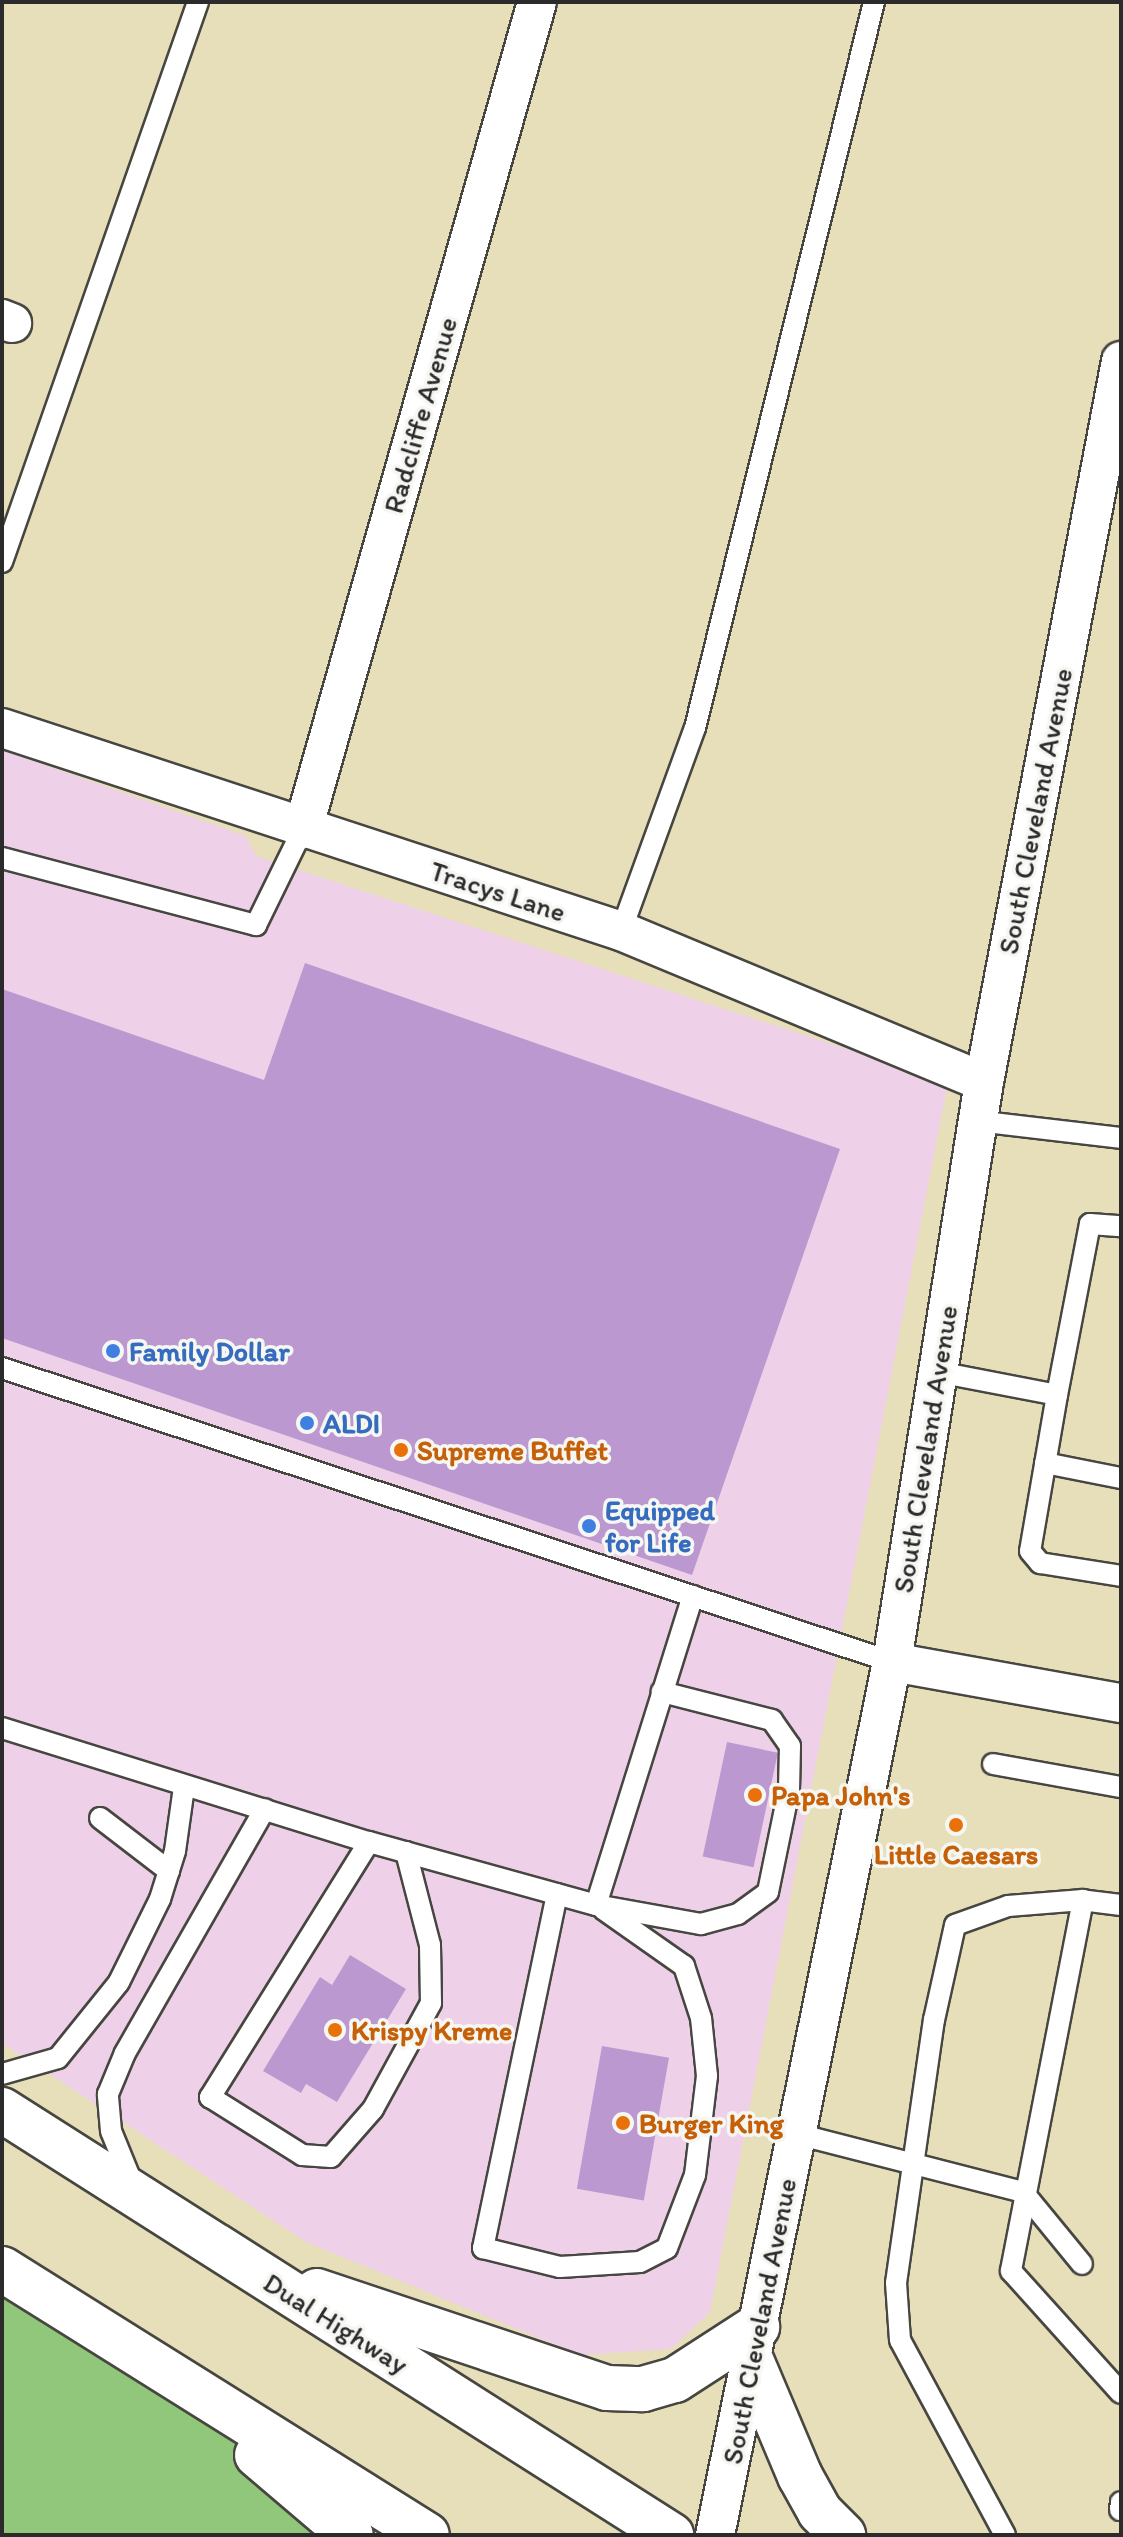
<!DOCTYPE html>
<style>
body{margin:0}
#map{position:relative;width:1123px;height:2537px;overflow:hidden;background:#e7dfba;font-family:Itim,sans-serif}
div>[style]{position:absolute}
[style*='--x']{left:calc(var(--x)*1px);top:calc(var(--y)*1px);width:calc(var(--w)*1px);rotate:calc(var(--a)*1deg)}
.built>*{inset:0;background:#eed0e8}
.green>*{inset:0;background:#91c77a}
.building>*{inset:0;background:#bc98d0;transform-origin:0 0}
.roads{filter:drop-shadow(2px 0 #474640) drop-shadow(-2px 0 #474640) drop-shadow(0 2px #474640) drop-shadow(0 -2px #474640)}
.service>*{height:20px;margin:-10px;padding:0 10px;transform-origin:10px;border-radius:10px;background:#fff}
.minor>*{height:38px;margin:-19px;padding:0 19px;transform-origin:19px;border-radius:19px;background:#fff}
.primary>*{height:44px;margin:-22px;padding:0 22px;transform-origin:22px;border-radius:22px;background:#fff}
.dots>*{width:22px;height:22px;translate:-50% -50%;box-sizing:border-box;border:4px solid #f6f6f2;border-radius:50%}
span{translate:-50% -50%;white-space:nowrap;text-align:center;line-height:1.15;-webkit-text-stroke:7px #f6f6f2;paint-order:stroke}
.street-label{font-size:28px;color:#2b2b2b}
.shop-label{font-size:28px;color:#366cbe;font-weight:700}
.left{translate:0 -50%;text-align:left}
.food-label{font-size:28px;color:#c56008;font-weight:700}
.frame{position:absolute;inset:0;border:4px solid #2b2b2b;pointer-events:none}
</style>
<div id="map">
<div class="built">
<div style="clip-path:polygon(2px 750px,246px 836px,256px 856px,948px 1082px,710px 2312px,671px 2349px,580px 2355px,306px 2242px,2px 2043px)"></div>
</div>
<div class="green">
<div style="clip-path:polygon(2px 2262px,362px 2535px,2px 2535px)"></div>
</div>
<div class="building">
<div style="clip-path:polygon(305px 963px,840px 1149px,692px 1575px,2px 1338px,2px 989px,264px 1080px)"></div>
<div style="left:727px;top:1742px;width:52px;height:117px;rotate:12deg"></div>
<div style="clip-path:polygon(350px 1955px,406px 1989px,337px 2102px,306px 2084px,301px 2093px,263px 2071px,320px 1977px,332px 1985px)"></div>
<div style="left:602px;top:2046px;width:68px;height:145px;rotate:10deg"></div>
</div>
<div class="roads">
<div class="service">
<div style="--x:2;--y:562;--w:593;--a:-70.71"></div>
<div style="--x:2;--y:858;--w:263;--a:14.8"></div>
<div style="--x:256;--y:925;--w:107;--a:-63.9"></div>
<div style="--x:621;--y:931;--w:216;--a:-70"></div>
<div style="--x:695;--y:728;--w:748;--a:-76.15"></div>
<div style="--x:977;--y:1121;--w:145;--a:6.7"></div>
<div style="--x:2;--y:1368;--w:937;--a:18.28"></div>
<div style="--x:938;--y:1372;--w:121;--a:10.9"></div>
<div style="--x:1057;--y:1395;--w:174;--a:-79.1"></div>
<div style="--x:1090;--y:1224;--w:31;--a:4"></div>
<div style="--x:1057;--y:1395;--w:158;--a:99.8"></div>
<div style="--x:1030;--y:1551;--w:16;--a:50"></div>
<div style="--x:1040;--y:1563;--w:82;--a:9.1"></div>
<div style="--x:1045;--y:1463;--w:77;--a:11.2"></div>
<div style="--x:2;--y:1728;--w:384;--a:17.3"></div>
<div style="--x:369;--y:1842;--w:236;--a:15.5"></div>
<div style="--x:596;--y:1905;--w:107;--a:10.3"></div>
<div style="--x:701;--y:1924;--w:38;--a:-15"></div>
<div style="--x:738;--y:1914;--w:37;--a:-36"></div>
<div style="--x:768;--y:1892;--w:104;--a:-78.4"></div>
<div style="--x:789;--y:1790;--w:44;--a:-88.7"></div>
<div style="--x:790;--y:1746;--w:32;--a:-125"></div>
<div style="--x:772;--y:1720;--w:114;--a:-165.7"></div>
<div style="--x:993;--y:1764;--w:130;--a:10.2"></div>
<div style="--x:100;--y:1818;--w:87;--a:37.5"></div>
<div style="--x:369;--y:1842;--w:301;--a:121.9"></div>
<div style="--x:210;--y:2097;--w:109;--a:32.2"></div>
<div style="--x:302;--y:2155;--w:29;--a:4"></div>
<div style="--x:331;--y:2157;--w:64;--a:-48.8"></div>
<div style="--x:373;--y:2109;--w:121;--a:-61.3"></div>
<div style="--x:431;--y:2003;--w:58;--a:-91"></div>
<div style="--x:430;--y:1945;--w:96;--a:-104.5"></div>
<div style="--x:557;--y:1894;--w:362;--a:101.8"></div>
<div style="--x:483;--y:2248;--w:79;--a:13.9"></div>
<div style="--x:560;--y:2267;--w:80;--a:-3.6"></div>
<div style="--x:640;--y:2262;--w:30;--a:-27"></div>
<div style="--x:667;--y:2248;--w:78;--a:-69"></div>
<div style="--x:695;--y:2175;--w:100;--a:-83.1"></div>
<div style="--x:707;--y:2076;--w:58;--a:-95.9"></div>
<div style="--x:701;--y:2018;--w:55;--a:-108.1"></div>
<div style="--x:684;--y:1966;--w:99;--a:-144.9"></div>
<div style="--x:596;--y:1905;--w:324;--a:-72.6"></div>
<div style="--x:1121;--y:1905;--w:38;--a:-173"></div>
<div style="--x:1083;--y:1900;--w:378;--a:101"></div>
<div style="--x:1011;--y:2271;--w:164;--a:48"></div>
<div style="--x:2;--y:2074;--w:58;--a:-15.9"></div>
<div style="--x:58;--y:2058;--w:97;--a:-51.2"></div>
<div style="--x:119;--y:1982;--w:93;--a:-63.7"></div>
<div style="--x:160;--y:1899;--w:50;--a:-72.6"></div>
<div style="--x:175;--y:1851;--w:65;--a:-82"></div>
<div style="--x:797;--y:2134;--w:233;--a:14.4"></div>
<div style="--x:1023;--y:2192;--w:93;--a:50.7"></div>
<div style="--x:133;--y:2185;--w:58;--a:-112.2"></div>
<div style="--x:111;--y:2131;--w:37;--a:-95"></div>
<div style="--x:108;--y:2094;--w:44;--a:-67.5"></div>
<div style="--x:125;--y:2053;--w:281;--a:-60.2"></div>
<div style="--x:1120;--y:2510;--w:8;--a:-83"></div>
<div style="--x:1005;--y:2535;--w:221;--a:-118.3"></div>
<div style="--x:900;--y:2340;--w:57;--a:-94"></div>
<div style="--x:896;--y:2283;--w:266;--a:-81.8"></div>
<div style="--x:934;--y:2020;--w:97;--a:-77.5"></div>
<div style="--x:955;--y:1925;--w:56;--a:-19.7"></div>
<div style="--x:1008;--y:1906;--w:75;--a:-4.6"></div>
</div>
<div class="minor">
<div style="--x:2;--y:319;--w:11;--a:22"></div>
<div style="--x:2;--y:728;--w:651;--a:18.16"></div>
<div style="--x:621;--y:931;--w:393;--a:22.6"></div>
<div style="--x:303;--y:829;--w:859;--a:-74.2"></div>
<div style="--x:892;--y:1662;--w:233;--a:10.2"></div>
<div style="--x:715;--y:2535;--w:891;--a:-78.54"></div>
<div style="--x:892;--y:1662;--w:587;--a:-80.99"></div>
<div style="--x:984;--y:1082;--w:734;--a:-79.24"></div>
</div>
<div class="primary">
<div style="--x:2;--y:2110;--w:793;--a:32.43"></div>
<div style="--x:2;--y:2269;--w:501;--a:32.04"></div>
<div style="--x:317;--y:2291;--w:306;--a:18.5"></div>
<div style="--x:607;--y:2388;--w:36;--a:2"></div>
<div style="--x:643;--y:2389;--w:33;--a:-16"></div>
<div style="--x:675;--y:2380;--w:98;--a:-32.9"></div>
<div style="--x:751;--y:2360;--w:126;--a:67.1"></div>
<div style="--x:800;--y:2476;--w:41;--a:60.9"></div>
<div style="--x:820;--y:2512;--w:33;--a:45"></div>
<div style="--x:257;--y:2455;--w:123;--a:40.4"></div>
</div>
</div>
<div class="dots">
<div style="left:113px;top:1351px;background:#3f7fe0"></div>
<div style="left:307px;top:1423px;background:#3f7fe0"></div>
<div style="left:401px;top:1450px;background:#e8710a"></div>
<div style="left:589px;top:1526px;background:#3f7fe0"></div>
<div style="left:755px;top:1795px;background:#e8710a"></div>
<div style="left:956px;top:1825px;background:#e8710a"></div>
<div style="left:335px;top:2030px;background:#e8710a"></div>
<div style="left:623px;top:2123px;background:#e8710a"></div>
</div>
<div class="street-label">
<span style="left:420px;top:415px;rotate:-74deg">Radcliffe Avenue</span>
<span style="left:1035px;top:811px;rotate:-79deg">South Cleveland Avenue</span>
<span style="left:498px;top:891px;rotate:18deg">Tracys Lane</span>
<span style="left:925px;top:1449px;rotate:-81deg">South Cleveland Avenue</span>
<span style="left:759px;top:2321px;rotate:-79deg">South Cleveland Avenue</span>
<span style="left:336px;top:2323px;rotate:32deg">Dual Highway</span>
</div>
<div class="shop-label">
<span class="left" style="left:129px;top:1351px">Family Dollar</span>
<span class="left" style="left:323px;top:1423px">ALDI</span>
<span class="left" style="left:605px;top:1526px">Equipped<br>for Life</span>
</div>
<div class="food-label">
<span class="left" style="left:417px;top:1450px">Supreme Buffet</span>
<span class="left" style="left:771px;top:1795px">Papa John's</span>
<span style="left:956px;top:1854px">Little Caesars</span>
<span class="left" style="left:351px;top:2030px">Krispy Kreme</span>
<span class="left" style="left:639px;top:2123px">Burger King</span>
</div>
<div class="frame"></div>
</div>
